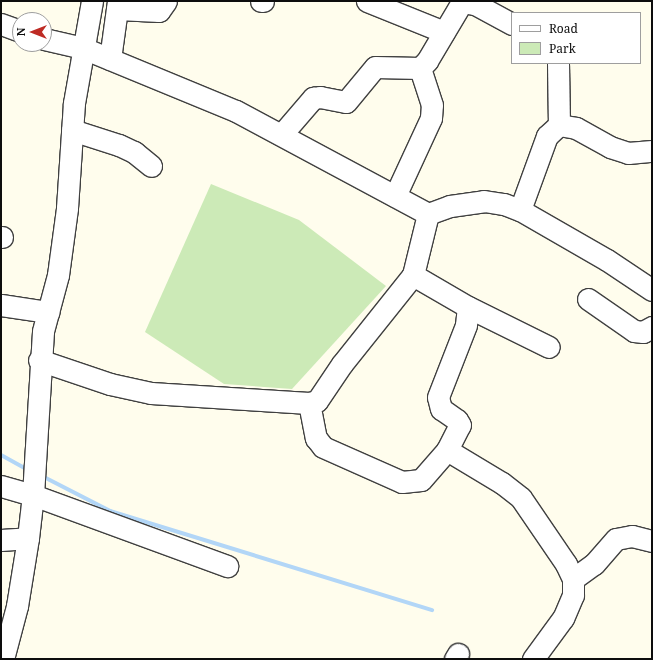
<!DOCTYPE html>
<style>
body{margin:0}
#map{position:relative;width:653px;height:660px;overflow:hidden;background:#fffded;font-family:"Noto Serif",serif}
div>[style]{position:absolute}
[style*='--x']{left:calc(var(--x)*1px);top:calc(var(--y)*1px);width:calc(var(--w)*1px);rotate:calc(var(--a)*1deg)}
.green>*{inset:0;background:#cceab7}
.stream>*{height:4px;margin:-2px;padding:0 2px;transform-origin:2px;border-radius:2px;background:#b2d6f7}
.roads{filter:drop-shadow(1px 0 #404040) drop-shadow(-1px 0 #404040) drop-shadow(0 1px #404040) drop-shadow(0 -1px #404040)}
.minor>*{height:21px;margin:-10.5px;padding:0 10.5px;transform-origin:10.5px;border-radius:10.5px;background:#fff}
span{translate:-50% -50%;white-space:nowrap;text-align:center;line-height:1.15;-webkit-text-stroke:4px #fff;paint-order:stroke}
.frame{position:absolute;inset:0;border:2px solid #0d0d0d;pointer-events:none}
.legend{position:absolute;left:511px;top:12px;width:130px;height:52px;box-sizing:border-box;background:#fff;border:1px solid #9e9e9e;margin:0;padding:5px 7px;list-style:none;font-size:12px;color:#0d0d0d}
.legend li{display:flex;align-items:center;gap:8px;height:20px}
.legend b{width:20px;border:1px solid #9e9e9e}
.north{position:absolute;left:12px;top:12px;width:40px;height:40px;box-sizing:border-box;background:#fff;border:1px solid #9e9e9e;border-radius:50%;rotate:270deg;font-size:11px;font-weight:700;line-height:16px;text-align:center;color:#0d0d0d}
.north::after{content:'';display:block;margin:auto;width:14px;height:18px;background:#be2b24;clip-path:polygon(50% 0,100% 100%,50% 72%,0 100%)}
</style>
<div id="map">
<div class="green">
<div style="clip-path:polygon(211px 184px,299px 220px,386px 286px,292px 389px,224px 384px,145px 332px)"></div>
</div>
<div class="stream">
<div style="--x:1;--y:455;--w:31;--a:29"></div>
<div style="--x:40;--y:475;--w:79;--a:27.2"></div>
<div style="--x:110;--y:511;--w:337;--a:17.1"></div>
</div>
<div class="roads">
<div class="minor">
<div style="--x:261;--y:1;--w:2;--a:0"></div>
<div style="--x:367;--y:1;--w:83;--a:21.9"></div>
<div style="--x:117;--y:9;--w:42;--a:2.7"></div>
<div style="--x:159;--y:11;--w:12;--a:-55"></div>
<div style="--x:1;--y:24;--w:20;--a:20"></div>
<div style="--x:44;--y:39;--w:40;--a:13"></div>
<div style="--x:83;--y:48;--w:165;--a:22.4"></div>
<div style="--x:236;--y:111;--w:218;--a:28.2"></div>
<div style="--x:428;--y:214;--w:23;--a:-20"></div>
<div style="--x:450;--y:206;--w:34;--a:-8"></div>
<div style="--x:484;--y:201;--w:20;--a:9"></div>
<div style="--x:504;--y:204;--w:17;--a:21"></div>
<div style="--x:520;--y:210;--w:100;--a:29.9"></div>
<div style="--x:607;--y:260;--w:54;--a:33.7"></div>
<div style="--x:110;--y:59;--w:59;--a:-82.1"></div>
<div style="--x:558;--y:63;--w:62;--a:89.1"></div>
<div style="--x:72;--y:130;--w:49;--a:17.7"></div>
<div style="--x:119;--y:145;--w:17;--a:25"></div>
<div style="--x:134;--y:152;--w:22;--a:39"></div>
<div style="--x:282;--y:134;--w:48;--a:-49.3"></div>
<div style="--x:313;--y:98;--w:7;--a:-8"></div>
<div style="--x:320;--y:97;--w:26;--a:11"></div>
<div style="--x:346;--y:102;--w:45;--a:-50.4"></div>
<div style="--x:375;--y:67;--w:45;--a:1.3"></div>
<div style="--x:420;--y:68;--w:10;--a:-45"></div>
<div style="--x:427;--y:61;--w:69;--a:-59.3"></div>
<div style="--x:462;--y:2;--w:13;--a:9"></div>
<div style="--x:475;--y:4;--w:42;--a:28.4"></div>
<div style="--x:395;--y:196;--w:86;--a:-65.2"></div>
<div style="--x:431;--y:118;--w:13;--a:-86"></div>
<div style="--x:432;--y:105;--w:39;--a:-108"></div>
<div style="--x:520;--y:210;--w:79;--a:-70"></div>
<div style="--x:547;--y:136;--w:16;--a:-43"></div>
<div style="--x:559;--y:125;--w:17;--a:10"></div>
<div style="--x:576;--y:128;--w:39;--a:29"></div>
<div style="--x:610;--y:147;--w:19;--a:18"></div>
<div style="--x:628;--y:153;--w:24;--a:-5"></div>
<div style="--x:1;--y:237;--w:1;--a:0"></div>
<div style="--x:588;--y:299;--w:56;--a:34.8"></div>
<div style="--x:634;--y:331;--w:9;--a:6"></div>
<div style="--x:643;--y:332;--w:10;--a:-29"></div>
<div style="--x:1;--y:305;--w:48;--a:8.5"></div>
<div style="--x:468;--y:307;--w:90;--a:26.3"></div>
<div style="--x:39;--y:360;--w:75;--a:18.7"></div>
<div style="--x:110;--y:384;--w:42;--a:12.4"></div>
<div style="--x:151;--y:393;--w:158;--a:3.6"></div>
<div style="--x:309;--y:403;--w:8;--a:-14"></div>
<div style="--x:317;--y:401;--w:45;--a:-56"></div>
<div style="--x:342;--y:364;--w:114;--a:-51.4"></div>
<div style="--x:413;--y:275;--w:63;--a:-76.2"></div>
<div style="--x:309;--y:403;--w:36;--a:79"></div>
<div style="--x:316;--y:438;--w:11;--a:52"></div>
<div style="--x:323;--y:447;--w:86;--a:23.9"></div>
<div style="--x:402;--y:482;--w:19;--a:-6"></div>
<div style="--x:421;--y:480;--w:40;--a:-49"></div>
<div style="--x:447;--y:450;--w:28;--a:-63"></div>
<div style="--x:460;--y:425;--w:6;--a:-121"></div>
<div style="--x:457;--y:420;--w:19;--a:-145"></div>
<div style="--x:441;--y:409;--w:12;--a:-104"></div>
<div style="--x:438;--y:397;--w:77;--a:-68.7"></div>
<div style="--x:466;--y:325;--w:18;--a:-84"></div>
<div style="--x:468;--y:307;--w:64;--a:-149.8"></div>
<div style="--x:447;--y:450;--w:64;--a:31"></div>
<div style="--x:502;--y:483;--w:24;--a:38"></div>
<div style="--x:521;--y:498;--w:80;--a:55.7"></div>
<div style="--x:566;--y:564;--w:17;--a:65"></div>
<div style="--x:573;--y:579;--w:16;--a:90"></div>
<div style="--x:573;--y:595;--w:25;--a:113"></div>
<div style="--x:563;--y:618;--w:51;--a:126.2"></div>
<div style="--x:1;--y:486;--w:33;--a:16"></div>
<div style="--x:33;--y:495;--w:207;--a:20.1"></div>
<div style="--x:1;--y:540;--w:27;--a:-4"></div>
<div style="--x:573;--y:579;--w:26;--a:-36"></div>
<div style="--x:594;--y:564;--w:33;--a:-49"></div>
<div style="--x:616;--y:539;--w:16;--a:-11"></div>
<div style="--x:632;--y:536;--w:21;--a:14"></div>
<div style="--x:3;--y:659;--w:55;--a:-75.2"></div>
<div style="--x:17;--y:606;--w:69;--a:-80.8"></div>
<div style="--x:28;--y:538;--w:43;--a:-83.4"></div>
<div style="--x:33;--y:495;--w:164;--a:-86.5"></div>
<div style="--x:43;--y:331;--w:58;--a:-75"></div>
<div style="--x:58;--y:275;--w:68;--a:-82.3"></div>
<div style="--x:67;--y:208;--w:105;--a:-86.2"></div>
<div style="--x:74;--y:103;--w:104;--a:-80"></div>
<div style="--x:455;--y:659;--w:6;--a:-59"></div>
</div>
</div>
<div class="frame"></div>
<ul class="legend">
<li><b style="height:5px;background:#fff"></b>Road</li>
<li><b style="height:11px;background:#cceab7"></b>Park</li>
</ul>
<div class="north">N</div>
</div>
